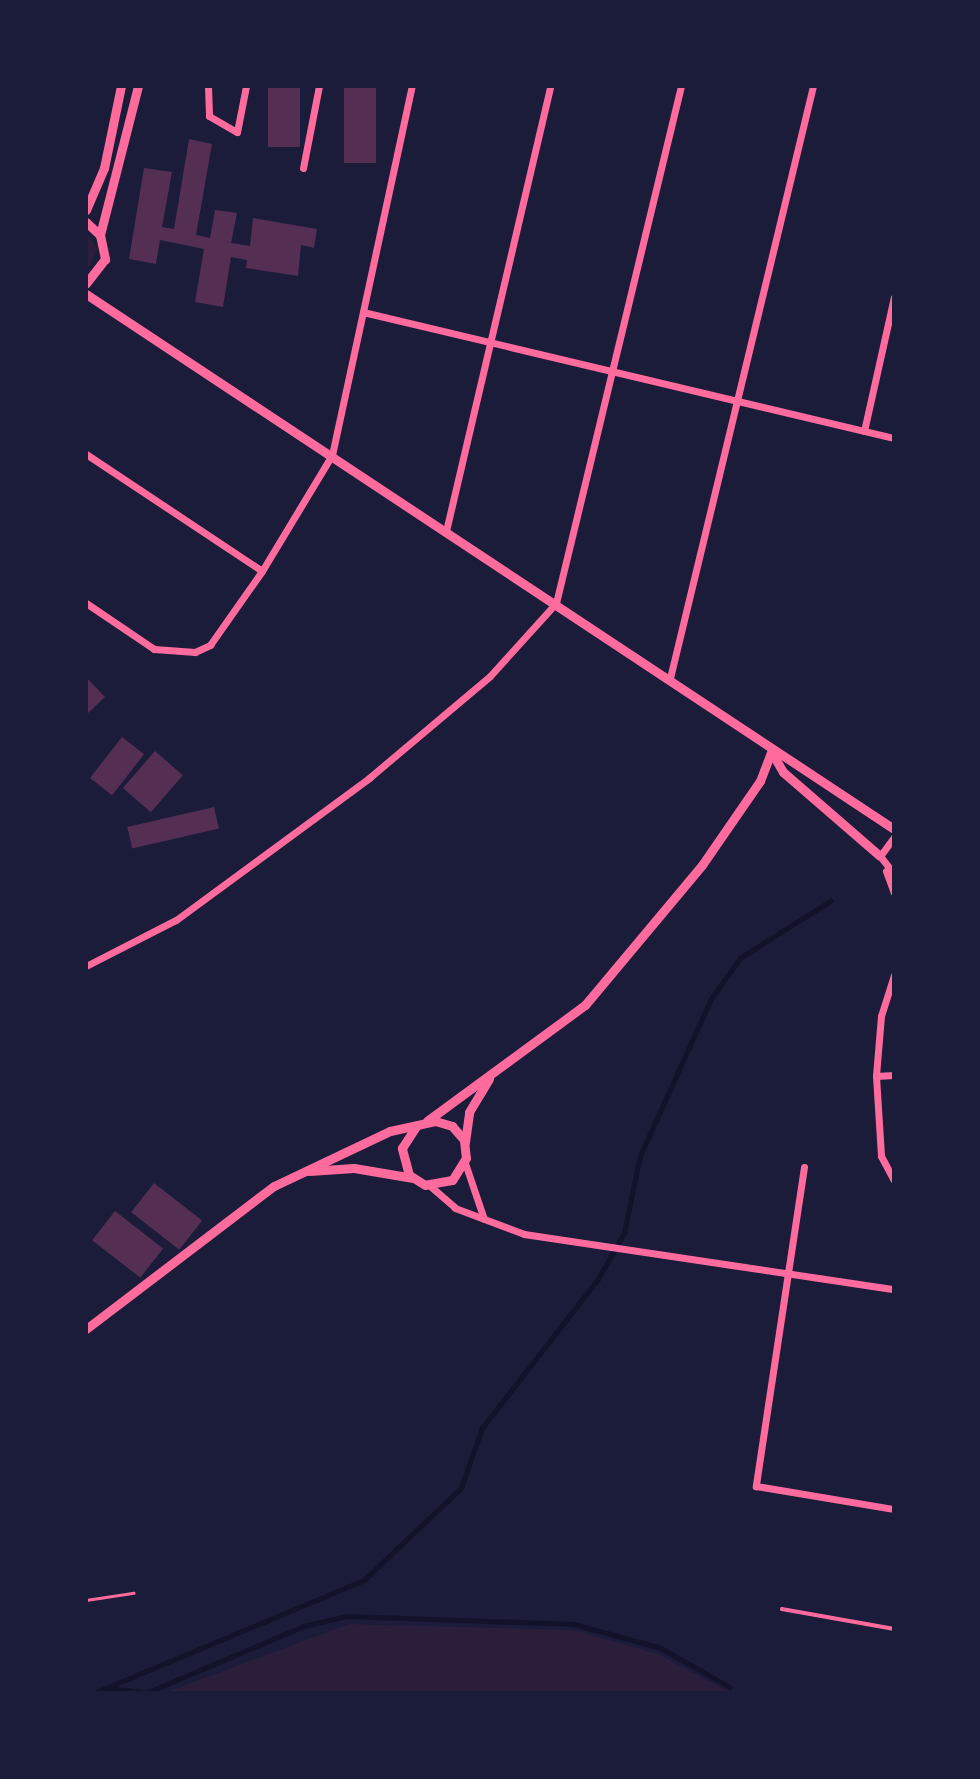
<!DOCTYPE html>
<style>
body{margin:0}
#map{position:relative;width:980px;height:1779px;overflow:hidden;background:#1b1b3a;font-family:"Work Sans",sans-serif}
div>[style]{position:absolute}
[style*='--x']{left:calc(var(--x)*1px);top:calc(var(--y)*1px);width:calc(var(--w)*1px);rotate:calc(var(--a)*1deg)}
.green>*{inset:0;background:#2a1e3b}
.stream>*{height:4.5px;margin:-2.25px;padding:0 2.25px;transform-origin:2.25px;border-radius:2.25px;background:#12122b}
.building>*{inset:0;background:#542f53;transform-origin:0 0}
.path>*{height:2.5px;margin:-1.25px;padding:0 1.25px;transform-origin:1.25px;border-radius:1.25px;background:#ff6b9d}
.service>*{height:3.5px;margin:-1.75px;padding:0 1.75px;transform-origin:1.75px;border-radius:1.75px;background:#ff6b9d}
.minor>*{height:7px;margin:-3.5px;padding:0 3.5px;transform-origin:3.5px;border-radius:3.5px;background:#ff6b9d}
.tertiary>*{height:9px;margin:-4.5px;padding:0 4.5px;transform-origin:4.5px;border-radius:4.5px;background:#ff6b9d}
span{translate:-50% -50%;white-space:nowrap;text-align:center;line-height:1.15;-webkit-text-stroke:6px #1b1b3a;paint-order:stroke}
.frame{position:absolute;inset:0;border:88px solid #1b1b3a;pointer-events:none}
</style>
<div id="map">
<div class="green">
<div style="clip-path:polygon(86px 233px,98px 249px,86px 273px)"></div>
<div style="clip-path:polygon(349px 1624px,574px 1630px,658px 1654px,731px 1693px,164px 1693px)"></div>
</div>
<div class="stream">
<div style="--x:108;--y:1688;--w:38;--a:7"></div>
<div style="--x:146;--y:1693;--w:172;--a:-23"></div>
<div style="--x:304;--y:1626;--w:44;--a:-13.1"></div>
<div style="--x:347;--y:1616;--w:227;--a:2"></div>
<div style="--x:574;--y:1624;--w:90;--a:15.4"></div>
<div style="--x:661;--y:1648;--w:79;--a:29.5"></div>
<div style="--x:94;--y:1693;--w:293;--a:-22.7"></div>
<div style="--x:364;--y:1580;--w:134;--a:-43.5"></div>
<div style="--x:461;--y:1488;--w:64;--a:-70.7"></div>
<div style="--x:482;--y:1428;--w:189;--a:-52.1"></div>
<div style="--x:598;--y:1279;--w:53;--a:-60.5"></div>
<div style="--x:624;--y:1233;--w:79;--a:-78.3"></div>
<div style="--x:640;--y:1156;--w:172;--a:-65.7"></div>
<div style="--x:711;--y:999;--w:50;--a:-54.7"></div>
<div style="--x:740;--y:958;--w:107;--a:-32.3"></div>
</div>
<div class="building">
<div style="left:268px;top:86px;width:32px;height:61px"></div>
<div style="left:344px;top:86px;width:32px;height:77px"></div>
<div style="clip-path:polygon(189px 139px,212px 144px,196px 235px,210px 238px,215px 210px,237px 213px,231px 243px,250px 246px,253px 218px,317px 229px,314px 248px,301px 245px,298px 276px,246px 268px,247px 260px,231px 257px,223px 307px,195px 302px,204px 249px,160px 240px,156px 264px,129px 259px,144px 168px,172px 172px,162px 227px,174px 229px)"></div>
<div style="clip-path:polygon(86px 677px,105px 697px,86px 715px)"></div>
<div style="left:122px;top:737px;width:28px;height:52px;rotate:38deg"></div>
<div style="left:155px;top:751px;width:37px;height:49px;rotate:41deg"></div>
<div style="left:214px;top:807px;width:22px;height:89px;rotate:77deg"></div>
<div style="left:154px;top:1183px;width:61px;height:37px;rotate:38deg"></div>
<div style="left:115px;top:1211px;width:61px;height:37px;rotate:38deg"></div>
</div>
<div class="path">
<div style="--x:86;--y:1600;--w:48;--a:-8.5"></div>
</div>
<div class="service">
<div style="--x:782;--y:1609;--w:114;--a:10.1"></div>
</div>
<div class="minor">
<div style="--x:208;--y:86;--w:30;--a:88"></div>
<div style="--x:209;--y:116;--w:32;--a:30"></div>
<div style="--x:237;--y:132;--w:47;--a:-78.9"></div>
<div style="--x:303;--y:168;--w:84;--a:-79"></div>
<div style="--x:363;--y:312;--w:546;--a:13.35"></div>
<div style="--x:864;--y:431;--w:137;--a:-77.4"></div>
<div style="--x:86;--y:454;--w:211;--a:33.6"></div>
<div style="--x:446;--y:531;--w:457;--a:-76.8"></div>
<div style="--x:86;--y:603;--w:82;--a:34.1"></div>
<div style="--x:154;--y:649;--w:41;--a:4.2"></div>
<div style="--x:195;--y:652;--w:17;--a:-25"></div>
<div style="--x:210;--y:645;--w:90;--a:-54.9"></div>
<div style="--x:262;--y:571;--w:135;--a:-58.9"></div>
<div style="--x:332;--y:455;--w:378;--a:-77.8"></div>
<div style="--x:670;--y:678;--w:609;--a:-76.42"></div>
<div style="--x:894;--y:837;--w:24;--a:126"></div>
<div style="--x:880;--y:856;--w:23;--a:52"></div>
<div style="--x:886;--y:871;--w:23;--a:70"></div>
<div style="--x:86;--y:966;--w:101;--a:-27.1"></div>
<div style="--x:176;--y:920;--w:240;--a:-36.3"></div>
<div style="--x:369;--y:778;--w:158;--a:-40.1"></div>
<div style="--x:490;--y:676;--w:98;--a:-47.9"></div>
<div style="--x:556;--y:603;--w:532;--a:-76.41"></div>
<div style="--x:894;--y:975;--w:43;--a:107.6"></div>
<div style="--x:881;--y:1016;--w:60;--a:94.8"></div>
<div style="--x:876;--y:1076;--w:80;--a:86.4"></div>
<div style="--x:881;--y:1156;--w:27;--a:62"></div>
<div style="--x:876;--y:1076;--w:18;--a:-3"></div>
<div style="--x:465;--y:1163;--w:59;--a:71.3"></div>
<div style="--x:804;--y:1167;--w:323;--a:98.6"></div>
<div style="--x:756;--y:1486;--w:140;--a:9.5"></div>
<div style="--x:429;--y:1185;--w:35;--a:41"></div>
<div style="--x:455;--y:1208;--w:74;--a:20.6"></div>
<div style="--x:524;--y:1234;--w:374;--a:8.5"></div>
</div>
<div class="tertiary">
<div style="--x:86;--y:210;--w:46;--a:-66.8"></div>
<div style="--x:104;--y:168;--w:84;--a:-78.3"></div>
<div style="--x:86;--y:222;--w:19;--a:43"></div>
<div style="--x:100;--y:235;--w:25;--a:78"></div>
<div style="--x:105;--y:259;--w:31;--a:128"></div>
<div style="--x:100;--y:235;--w:154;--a:-75.7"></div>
<div style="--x:86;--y:294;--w:969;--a:33.51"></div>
<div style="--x:772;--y:753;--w:22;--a:60"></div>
<div style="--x:783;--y:772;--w:128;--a:40.9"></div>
<div style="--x:427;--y:1121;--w:196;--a:-36.3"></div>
<div style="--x:585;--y:1005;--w:182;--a:-50.1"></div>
<div style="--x:702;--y:865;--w:102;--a:-55.4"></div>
<div style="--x:760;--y:781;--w:31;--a:-69"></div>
<div style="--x:465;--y:1142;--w:30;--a:-82"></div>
<div style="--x:469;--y:1112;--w:39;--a:-59"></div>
<div style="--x:309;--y:1171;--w:45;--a:-3.8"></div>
<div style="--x:354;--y:1168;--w:60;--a:9.6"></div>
<div style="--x:86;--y:1329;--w:236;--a:-37.3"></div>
<div style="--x:274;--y:1186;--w:128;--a:-25.4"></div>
<div style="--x:390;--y:1131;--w:46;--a:-12.5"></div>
<div style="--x:435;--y:1121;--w:18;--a:16"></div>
<div style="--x:452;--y:1126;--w:18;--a:49"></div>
<div style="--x:464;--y:1140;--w:18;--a:84"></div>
<div style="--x:466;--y:1158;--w:26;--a:122"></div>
<div style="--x:452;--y:1180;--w:27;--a:170"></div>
<div style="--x:425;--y:1185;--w:19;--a:-148"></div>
<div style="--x:409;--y:1175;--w:28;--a:-105"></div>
<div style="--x:402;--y:1148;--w:27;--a:-57"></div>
</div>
<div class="frame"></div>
</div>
